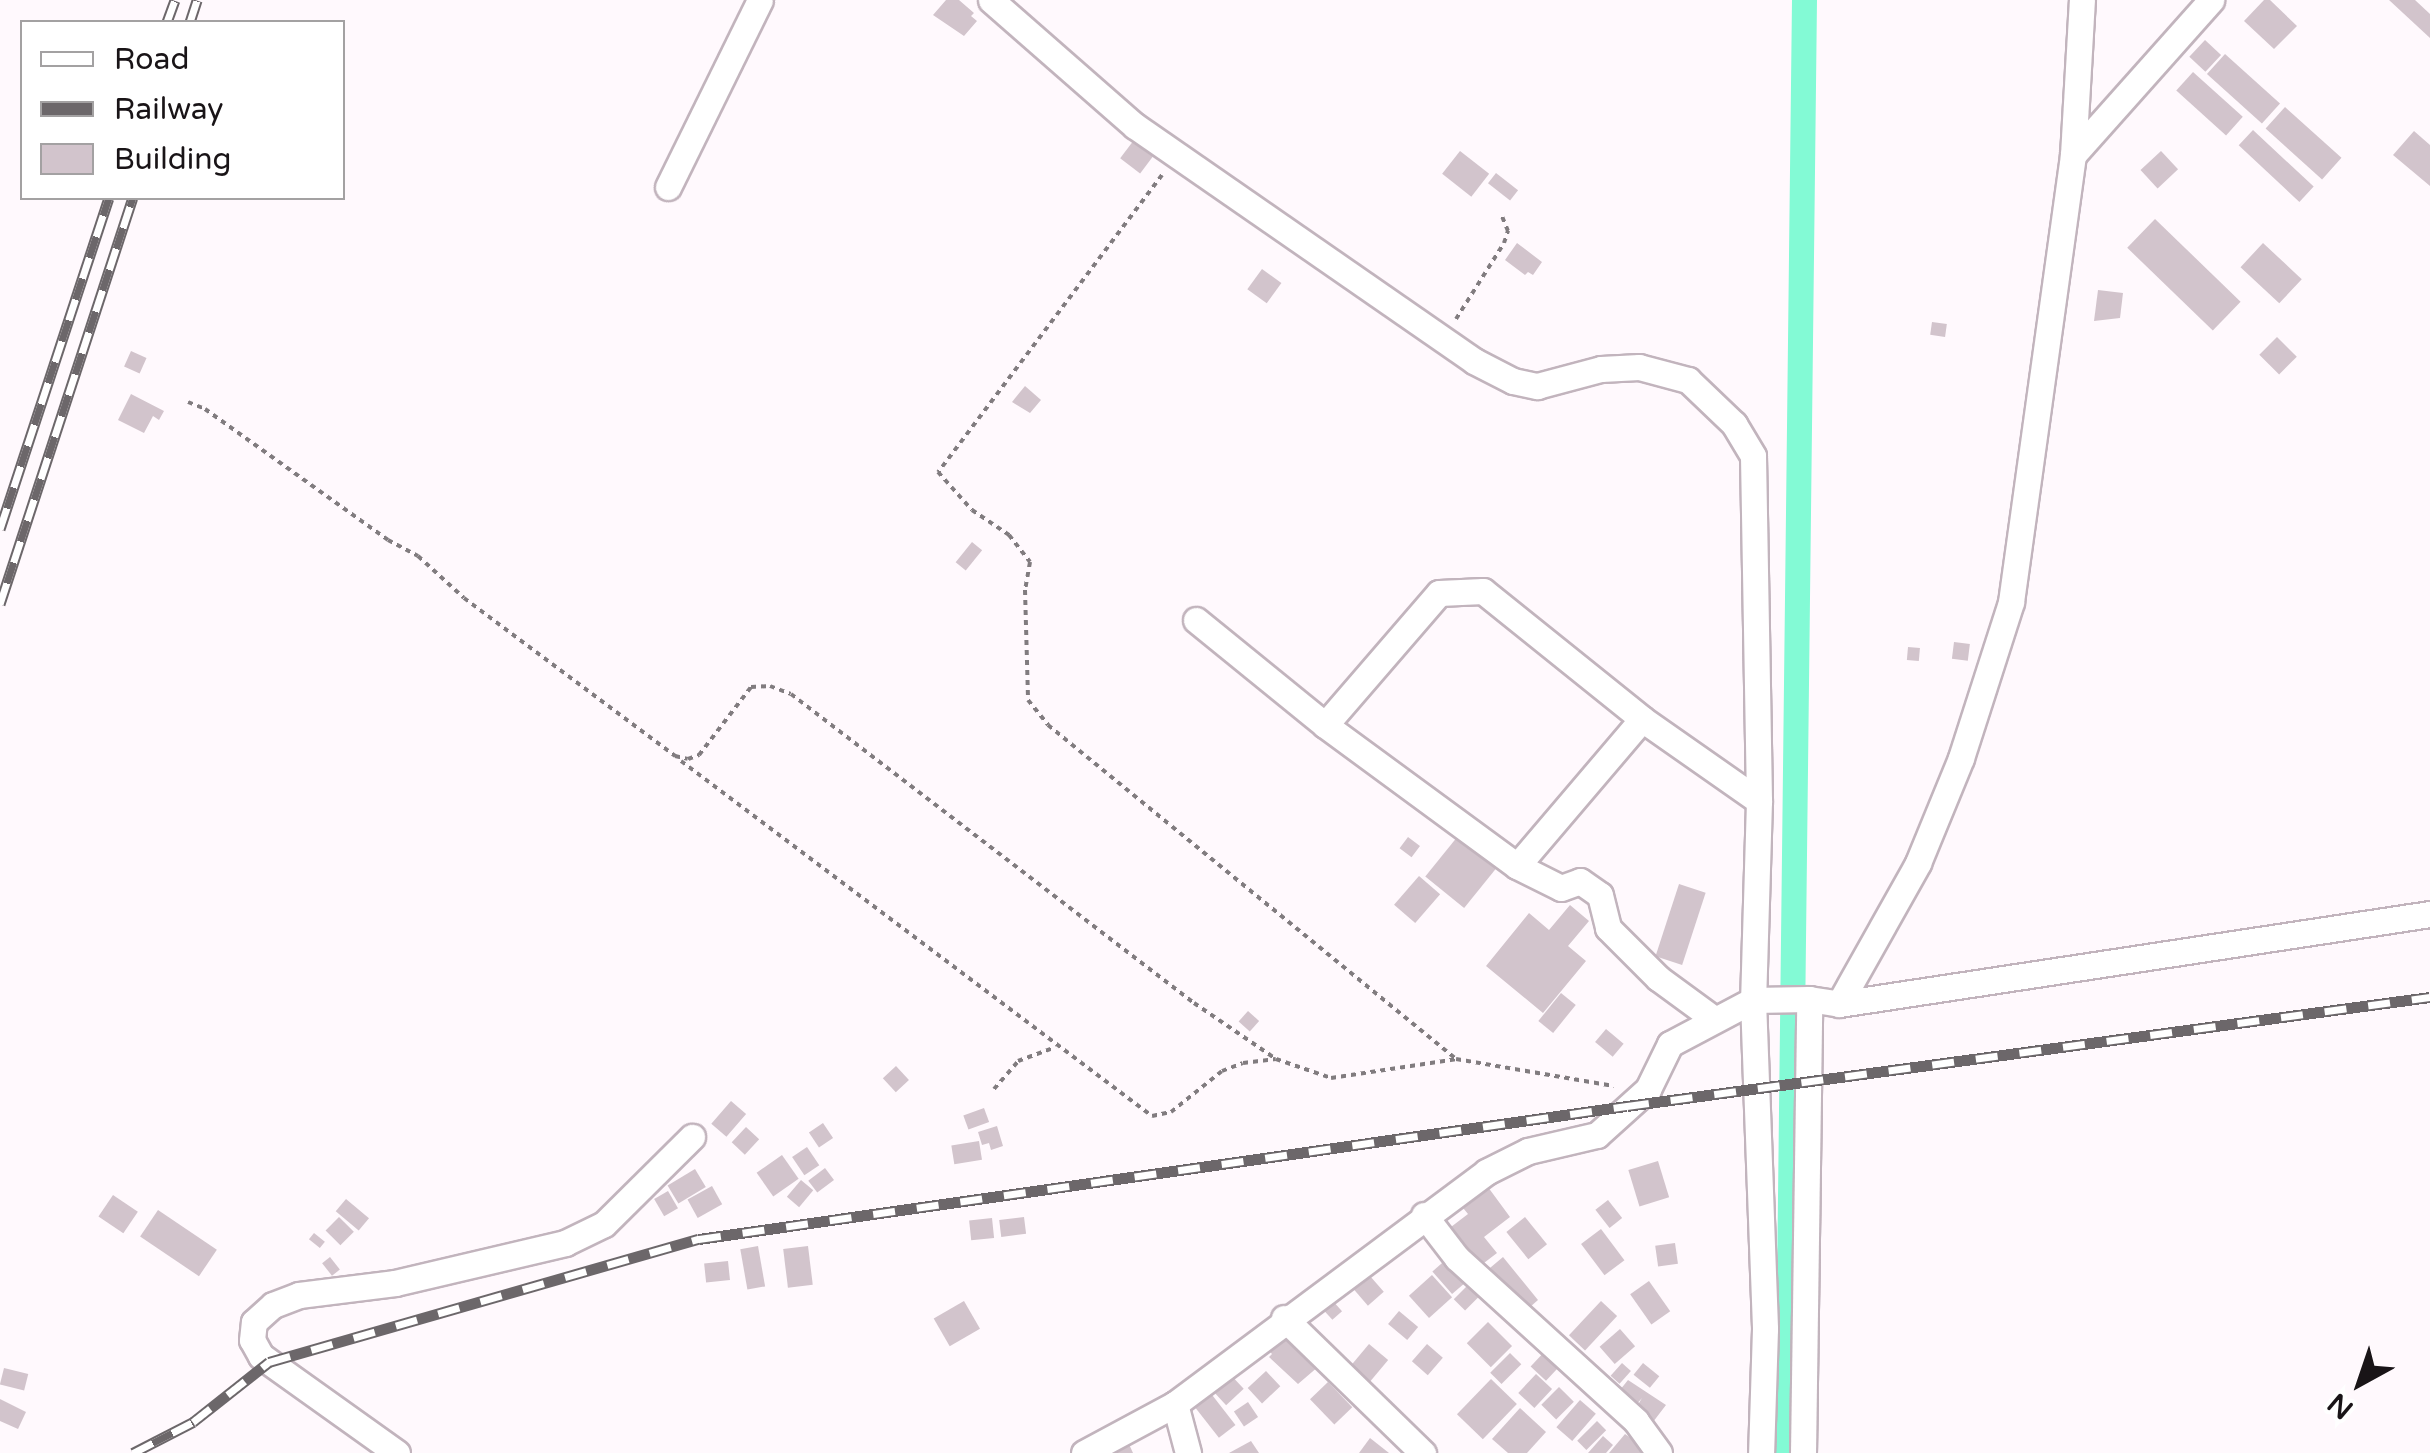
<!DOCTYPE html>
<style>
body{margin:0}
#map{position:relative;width:2430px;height:1453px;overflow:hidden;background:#fff9fd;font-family:"Varela Round",sans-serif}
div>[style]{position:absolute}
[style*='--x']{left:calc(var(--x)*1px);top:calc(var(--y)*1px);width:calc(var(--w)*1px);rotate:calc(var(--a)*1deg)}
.canal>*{height:25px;margin:-12.5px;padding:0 12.5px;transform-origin:12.5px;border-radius:12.5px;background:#83fad5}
.building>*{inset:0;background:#d2c4cc;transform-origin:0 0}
.path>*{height:4px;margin-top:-2px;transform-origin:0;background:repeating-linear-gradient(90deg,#817c7f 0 5px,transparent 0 10px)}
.roads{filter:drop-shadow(2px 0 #c2b4bd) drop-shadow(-2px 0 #c2b4bd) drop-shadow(0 2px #c2b4bd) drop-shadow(0 -2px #c2b4bd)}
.minor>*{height:25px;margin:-12.5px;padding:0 12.5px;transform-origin:12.5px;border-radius:12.5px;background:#fff}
.rail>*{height:11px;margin-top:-5.5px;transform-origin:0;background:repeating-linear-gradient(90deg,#fff 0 22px,#6c676a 0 44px);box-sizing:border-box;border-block:2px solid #6c676a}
span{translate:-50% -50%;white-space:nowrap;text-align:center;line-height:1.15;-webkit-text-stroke:10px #fff;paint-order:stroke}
.legend{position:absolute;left:20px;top:20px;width:325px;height:180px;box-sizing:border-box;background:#fff;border:2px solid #a3a1a2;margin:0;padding:12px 18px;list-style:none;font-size:30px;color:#191417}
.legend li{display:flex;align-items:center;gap:20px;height:50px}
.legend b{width:50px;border:2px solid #a3a1a2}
.north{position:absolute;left:2310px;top:1333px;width:100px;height:100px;-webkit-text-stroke:8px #fff;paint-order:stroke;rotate:220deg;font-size:28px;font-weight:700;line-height:40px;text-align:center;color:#191417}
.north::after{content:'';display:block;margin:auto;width:35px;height:45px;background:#191417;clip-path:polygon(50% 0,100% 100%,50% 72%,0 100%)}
</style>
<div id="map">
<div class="canal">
<div style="--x:1787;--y:1453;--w:1453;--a:-89.33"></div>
</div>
<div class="building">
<div style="clip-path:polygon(946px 0,959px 0,974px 13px,971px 16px,977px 21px,964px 36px,933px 15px)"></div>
<div style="clip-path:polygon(2264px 0,2270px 0,2297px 26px,2274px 49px,2244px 21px)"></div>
<div style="clip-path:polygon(2389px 0,2415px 0,2430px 14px,2430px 38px)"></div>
<div style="left:2205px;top:40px;width:22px;height:23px;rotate:43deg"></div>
<div style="left:2225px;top:54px;width:74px;height:27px;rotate:42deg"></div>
<div style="left:2193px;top:72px;width:67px;height:25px;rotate:42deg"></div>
<div style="left:2285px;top:107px;width:76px;height:29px;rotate:42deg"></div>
<div style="left:2253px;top:130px;width:83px;height:21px;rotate:43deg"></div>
<div style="clip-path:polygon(2414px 131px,2430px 145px,2430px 186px,2393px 155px)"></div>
<div style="left:1134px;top:140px;width:25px;height:23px;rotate:37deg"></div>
<div style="left:1460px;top:151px;width:37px;height:29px;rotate:38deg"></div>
<div style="left:2161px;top:151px;width:25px;height:28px;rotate:47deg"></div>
<div style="left:1496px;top:173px;width:28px;height:13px;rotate:38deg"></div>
<div style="left:2155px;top:219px;width:119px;height:40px;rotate:44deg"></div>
<div style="clip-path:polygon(1517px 243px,1542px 262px,1533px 275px,1528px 272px,1525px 275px,1505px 260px)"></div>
<div style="left:2263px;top:243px;width:53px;height:33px;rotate:43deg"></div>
<div style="left:1262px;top:269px;width:24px;height:25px;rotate:36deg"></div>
<div style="clip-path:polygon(2098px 290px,2123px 293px,2120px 318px,2094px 321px)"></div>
<div style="left:1932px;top:322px;width:15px;height:13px;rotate:8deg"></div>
<div style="left:2277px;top:337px;width:28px;height:25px;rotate:45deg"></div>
<div style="left:131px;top:351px;width:17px;height:17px;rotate:24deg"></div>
<div style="clip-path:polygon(1025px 386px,1041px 400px,1030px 413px,1012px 402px)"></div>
<div style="clip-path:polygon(131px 394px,164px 411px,159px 420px,153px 416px,144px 433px,118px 420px)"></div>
<div style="left:972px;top:542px;width:13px;height:26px;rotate:39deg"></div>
<div style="left:1954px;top:642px;width:16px;height:17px;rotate:7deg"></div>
<div style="left:1908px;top:647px;width:12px;height:13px;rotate:5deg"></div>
<div style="left:1458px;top:836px;width:50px;height:52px;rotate:39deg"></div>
<div style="left:1408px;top:837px;width:15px;height:14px;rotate:37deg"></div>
<div style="left:1419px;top:876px;width:28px;height:38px;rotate:41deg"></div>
<div style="left:1679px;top:884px;width:28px;height:76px;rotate:18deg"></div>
<div style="clip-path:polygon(1570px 905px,1589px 921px,1568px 946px,1586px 961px,1543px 1013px,1486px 966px,1529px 913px,1549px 930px)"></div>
<div style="left:1561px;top:993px;width:19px;height:36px;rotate:39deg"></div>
<div style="left:1248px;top:1011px;width:15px;height:14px;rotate:42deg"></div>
<div style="left:1606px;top:1029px;width:23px;height:17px;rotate:40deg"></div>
<div style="left:896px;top:1066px;width:19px;height:18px;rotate:47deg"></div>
<div style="left:731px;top:1101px;width:20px;height:30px;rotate:41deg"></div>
<div style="left:984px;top:1108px;width:15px;height:22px;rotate:70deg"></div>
<div style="left:823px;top:1123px;width:18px;height:17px;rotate:56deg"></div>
<div style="clip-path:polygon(997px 1126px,1003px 1146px,991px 1150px,989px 1143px,982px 1145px,978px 1132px)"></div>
<div style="left:746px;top:1127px;width:18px;height:21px;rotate:43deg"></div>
<div style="left:979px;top:1141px;width:19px;height:28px;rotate:81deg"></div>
<div style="left:807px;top:1147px;width:22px;height:18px;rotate:56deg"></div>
<div style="left:782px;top:1155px;width:29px;height:31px;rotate:55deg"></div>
<div style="left:1658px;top:1161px;width:38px;height:31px;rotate:73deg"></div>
<div style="left:825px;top:1168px;width:15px;height:21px;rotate:53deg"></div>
<div style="left:695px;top:1169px;width:21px;height:32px;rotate:59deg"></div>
<div style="left:801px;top:1180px;width:16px;height:22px;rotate:40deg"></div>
<div style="clip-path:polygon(1485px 1183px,1510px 1217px,1484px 1237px,1497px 1253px,1480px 1266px,1447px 1230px,1468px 1214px,1459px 1203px)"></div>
<div style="left:712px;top:1186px;width:21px;height:28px;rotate:61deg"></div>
<div style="left:668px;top:1191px;width:20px;height:16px;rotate:60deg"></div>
<div style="left:113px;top:1195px;width:30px;height:26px;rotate:34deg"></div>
<div style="left:346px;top:1199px;width:30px;height:16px;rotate:40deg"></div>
<div style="left:1608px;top:1200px;width:23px;height:16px;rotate:52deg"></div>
<div style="left:158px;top:1210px;width:71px;height:32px;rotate:34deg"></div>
<div style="left:339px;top:1217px;width:21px;height:19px;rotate:45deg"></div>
<div style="left:1024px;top:1217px;width:17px;height:25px;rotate:83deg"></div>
<div style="left:1525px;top:1217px;width:35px;height:24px;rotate:51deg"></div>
<div style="left:992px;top:1218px;width:20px;height:23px;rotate:84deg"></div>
<div style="left:1601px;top:1229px;width:39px;height:25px;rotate:53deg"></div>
<div style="left:314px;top:1233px;width:14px;height:8px;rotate:39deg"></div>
<div style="left:1675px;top:1243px;width:21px;height:20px;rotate:82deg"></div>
<div style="left:758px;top:1246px;width:41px;height:18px;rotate:80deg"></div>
<div style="left:808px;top:1246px;width:39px;height:25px;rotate:83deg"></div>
<div style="left:330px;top:1257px;width:16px;height:10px;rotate:52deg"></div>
<div style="left:1449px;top:1257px;width:30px;height:22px;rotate:49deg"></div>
<div style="clip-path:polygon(1503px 1257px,1538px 1300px,1522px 1314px,1484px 1273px)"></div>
<div style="left:728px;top:1261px;width:19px;height:24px;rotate:84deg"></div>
<div style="left:1432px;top:1275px;width:30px;height:31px;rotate:48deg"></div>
<div style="left:1370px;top:1276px;width:21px;height:21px;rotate:49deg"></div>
<div style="left:1649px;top:1281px;width:37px;height:23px;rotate:55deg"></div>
<div style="left:1470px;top:1283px;width:16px;height:23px;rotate:45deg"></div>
<div style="left:1332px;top:1300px;width:15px;height:13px;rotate:48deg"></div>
<div style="left:964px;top:1301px;width:32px;height:35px;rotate:60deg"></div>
<div style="left:1601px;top:1301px;width:22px;height:47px;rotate:43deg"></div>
<div style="left:1399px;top:1311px;width:25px;height:17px;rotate:40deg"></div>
<div style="left:1488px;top:1322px;width:34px;height:30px;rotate:45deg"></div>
<div style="left:1620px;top:1329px;width:23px;height:27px;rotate:49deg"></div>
<div style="clip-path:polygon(1287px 1330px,1319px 1366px,1298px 1384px,1269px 1357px,1272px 1354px,1266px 1347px)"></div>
<div style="left:1369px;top:1344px;width:25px;height:28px;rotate:40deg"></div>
<div style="left:1427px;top:1344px;width:21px;height:23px;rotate:41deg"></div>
<div style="left:1547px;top:1349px;width:21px;height:24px;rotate:43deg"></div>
<div style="left:1510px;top:1353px;width:16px;height:28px;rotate:45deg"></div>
<div style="left:1622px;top:1363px;width:12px;height:17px;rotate:42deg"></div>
<div style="left:1643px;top:1363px;width:21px;height:15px;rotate:39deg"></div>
<div style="left:4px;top:1368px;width:25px;height:17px;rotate:14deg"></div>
<div style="left:1266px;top:1371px;width:21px;height:25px;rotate:47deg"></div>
<div style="left:1228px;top:1372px;width:23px;height:24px;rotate:47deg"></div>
<div style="left:1536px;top:1374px;width:22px;height:26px;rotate:43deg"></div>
<div style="left:1491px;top:1379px;width:36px;height:49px;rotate:44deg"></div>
<div style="clip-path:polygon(1628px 1380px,1666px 1405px,1653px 1422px,1636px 1408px,1642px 1398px,1629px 1413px,1612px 1400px)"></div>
<div style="left:1328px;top:1382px;width:35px;height:25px;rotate:46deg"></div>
<div style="left:1559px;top:1387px;width:21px;height:25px;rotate:45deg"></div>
<div style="left:1209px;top:1391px;width:43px;height:21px;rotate:52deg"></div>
<div style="clip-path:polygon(0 1399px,26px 1412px,18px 1429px,0 1421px)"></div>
<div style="left:1580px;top:1400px;width:21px;height:36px;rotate:41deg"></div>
<div style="left:1248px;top:1402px;width:18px;height:17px;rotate:56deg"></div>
<div style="clip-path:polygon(1520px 1408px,1546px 1432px,1527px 1453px,1508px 1453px,1492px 1439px)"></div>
<div style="left:1597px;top:1421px;width:13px;height:28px;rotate:45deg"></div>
<div style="clip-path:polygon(1625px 1434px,1645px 1448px,1640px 1453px,1609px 1453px)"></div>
<div style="clip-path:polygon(1603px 1436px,1613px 1445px,1606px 1453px,1588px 1453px)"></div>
<div style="clip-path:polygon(1370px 1438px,1389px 1453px,1359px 1453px)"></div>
<div style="clip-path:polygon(1251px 1441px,1259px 1453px,1229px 1453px)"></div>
<div style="clip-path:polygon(1128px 1442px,1133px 1453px,1106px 1453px)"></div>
</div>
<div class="path">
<div style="--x:1162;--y:175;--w:372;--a:127"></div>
<div style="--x:938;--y:472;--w:51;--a:48.2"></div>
<div style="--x:972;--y:510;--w:45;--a:34"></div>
<div style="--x:1009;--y:535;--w:34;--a:52"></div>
<div style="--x:1030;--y:562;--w:28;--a:100"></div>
<div style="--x:1025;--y:590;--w:110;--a:88.4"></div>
<div style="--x:1028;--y:700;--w:32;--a:51"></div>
<div style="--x:1048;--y:725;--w:527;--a:39.3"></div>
<div style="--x:1456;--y:319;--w:90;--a:-57.7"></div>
<div style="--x:1504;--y:243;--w:13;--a:-72"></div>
<div style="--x:1508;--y:231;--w:16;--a:-112"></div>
<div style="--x:188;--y:402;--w:18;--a:22"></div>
<div style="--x:205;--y:409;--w:225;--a:35.6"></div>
<div style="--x:388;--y:540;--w:34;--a:28"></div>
<div style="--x:418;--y:556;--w:62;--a:42.4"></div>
<div style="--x:464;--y:598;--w:264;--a:36.8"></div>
<div style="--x:675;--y:756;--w:13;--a:13"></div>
<div style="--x:688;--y:759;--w:12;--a:-20"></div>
<div style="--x:699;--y:755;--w:86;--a:-52.6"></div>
<div style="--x:751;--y:687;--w:19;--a:-3"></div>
<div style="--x:770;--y:686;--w:22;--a:21"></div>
<div style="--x:791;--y:694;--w:508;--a:37.48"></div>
<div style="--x:1194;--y:1003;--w:99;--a:34.3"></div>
<div style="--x:1276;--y:1059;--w:58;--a:19.1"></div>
<div style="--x:1331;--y:1078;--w:126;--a:-8.6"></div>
<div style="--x:1456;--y:1059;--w:160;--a:9.7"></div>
<div style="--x:681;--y:761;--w:590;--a:37.01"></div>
<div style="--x:1152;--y:1116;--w:19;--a:-12"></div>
<div style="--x:1171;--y:1112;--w:65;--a:-38.8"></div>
<div style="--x:1222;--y:1071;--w:22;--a:-21"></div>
<div style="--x:1243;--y:1063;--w:33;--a:-7"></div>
<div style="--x:994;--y:1089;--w:37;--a:-49"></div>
<div style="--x:1018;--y:1061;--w:40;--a:-20.2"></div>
</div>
<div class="roads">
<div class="minor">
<div style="--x:991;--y:0;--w:191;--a:41.2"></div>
<div style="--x:1135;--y:126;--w:412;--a:34.7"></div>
<div style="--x:1474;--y:361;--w:44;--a:27.1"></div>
<div style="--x:1513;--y:381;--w:25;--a:12"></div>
<div style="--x:1537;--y:386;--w:66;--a:-14.9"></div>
<div style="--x:1601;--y:369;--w:38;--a:-3"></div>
<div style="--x:1639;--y:367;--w:51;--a:14.9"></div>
<div style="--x:1688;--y:380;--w:64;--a:43.7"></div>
<div style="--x:1734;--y:424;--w:37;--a:59"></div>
<div style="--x:1753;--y:456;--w:345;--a:89"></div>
<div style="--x:1759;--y:801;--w:199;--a:91.7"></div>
<div style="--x:1753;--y:1000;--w:329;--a:87.9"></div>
<div style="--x:1765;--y:1329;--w:124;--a:91.8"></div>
<div style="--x:2073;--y:155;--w:155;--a:-86.7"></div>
<div style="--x:668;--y:187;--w:208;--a:-63.8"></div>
<div style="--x:1196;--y:620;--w:166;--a:39.1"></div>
<div style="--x:1325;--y:725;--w:238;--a:36.3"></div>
<div style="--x:1517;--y:866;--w:49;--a:26.6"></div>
<div style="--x:1561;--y:888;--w:20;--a:-20"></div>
<div style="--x:1580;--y:881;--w:24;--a:35"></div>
<div style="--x:1600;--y:895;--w:34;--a:76"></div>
<div style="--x:1608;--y:928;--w:71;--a:45"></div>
<div style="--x:1658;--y:978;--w:69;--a:36.2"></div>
<div style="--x:1325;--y:725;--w:174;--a:-49.2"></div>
<div style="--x:1439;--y:593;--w:44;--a:-2.6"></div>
<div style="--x:1483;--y:591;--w:204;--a:38.8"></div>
<div style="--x:1642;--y:719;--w:143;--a:35"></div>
<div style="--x:1517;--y:866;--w:193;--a:-49.6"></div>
<div style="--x:1839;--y:1004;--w:598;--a:-8.66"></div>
<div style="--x:1424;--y:1215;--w:54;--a:52.5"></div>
<div style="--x:1457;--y:1258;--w:242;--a:42.3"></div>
<div style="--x:1636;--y:1421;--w:39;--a:54"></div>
<div style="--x:1284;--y:1318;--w:194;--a:44.2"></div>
<div style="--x:1175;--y:1404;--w:51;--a:75.1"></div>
<div style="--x:397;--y:1453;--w:167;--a:-144.5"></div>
<div style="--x:261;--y:1356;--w:18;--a:-119"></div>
<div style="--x:252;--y:1340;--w:18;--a:-84"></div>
<div style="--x:254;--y:1322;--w:25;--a:-42"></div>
<div style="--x:273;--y:1305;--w:28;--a:-21"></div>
<div style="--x:299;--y:1295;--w:97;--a:-7.1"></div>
<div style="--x:395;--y:1283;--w:175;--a:-13.2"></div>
<div style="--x:565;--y:1243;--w:43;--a:-26"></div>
<div style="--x:604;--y:1224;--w:124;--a:-44.7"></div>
<div style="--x:1084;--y:1453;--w:103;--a:-28.3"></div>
<div style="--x:1175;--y:1404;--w:388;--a:-36.7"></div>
<div style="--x:1486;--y:1172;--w:47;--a:-26.6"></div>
<div style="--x:1528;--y:1151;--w:71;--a:-13.1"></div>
<div style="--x:1597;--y:1135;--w:69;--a:-42"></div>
<div style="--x:1648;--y:1089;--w:50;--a:-63.9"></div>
<div style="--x:1670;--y:1044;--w:94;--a:-27.9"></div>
<div style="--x:1753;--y:1000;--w:56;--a:-1"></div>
<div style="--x:1809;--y:999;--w:30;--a:9"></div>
<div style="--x:1839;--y:1004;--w:162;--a:-60.7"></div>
<div style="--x:1918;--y:863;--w:113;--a:-67.7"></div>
<div style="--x:1961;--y:758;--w:164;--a:-72.2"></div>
<div style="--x:2011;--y:602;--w:451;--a:-82.1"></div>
<div style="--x:2073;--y:155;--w:208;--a:-48.3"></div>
<div style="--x:1803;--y:1453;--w:454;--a:-89.2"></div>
</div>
</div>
<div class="rail">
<div style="--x:167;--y:22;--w:23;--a:-70"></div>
<div style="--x:190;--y:22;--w:23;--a:-72"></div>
<div style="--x:0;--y:529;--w:348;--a:-71.8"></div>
<div style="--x:0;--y:604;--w:427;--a:-71.9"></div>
<div style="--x:133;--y:1453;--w:68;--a:-27.3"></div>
<div style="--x:193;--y:1422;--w:97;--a:-38.3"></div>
<div style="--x:269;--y:1362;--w:447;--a:-16"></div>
<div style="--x:699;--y:1239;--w:937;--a:-8.16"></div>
<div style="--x:1627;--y:1106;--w:810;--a:-7.73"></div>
</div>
<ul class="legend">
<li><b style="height:12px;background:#fff"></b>Road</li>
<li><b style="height:12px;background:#6c676a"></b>Railway</li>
<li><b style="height:28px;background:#d2c4cc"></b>Building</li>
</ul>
<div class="north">N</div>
</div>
